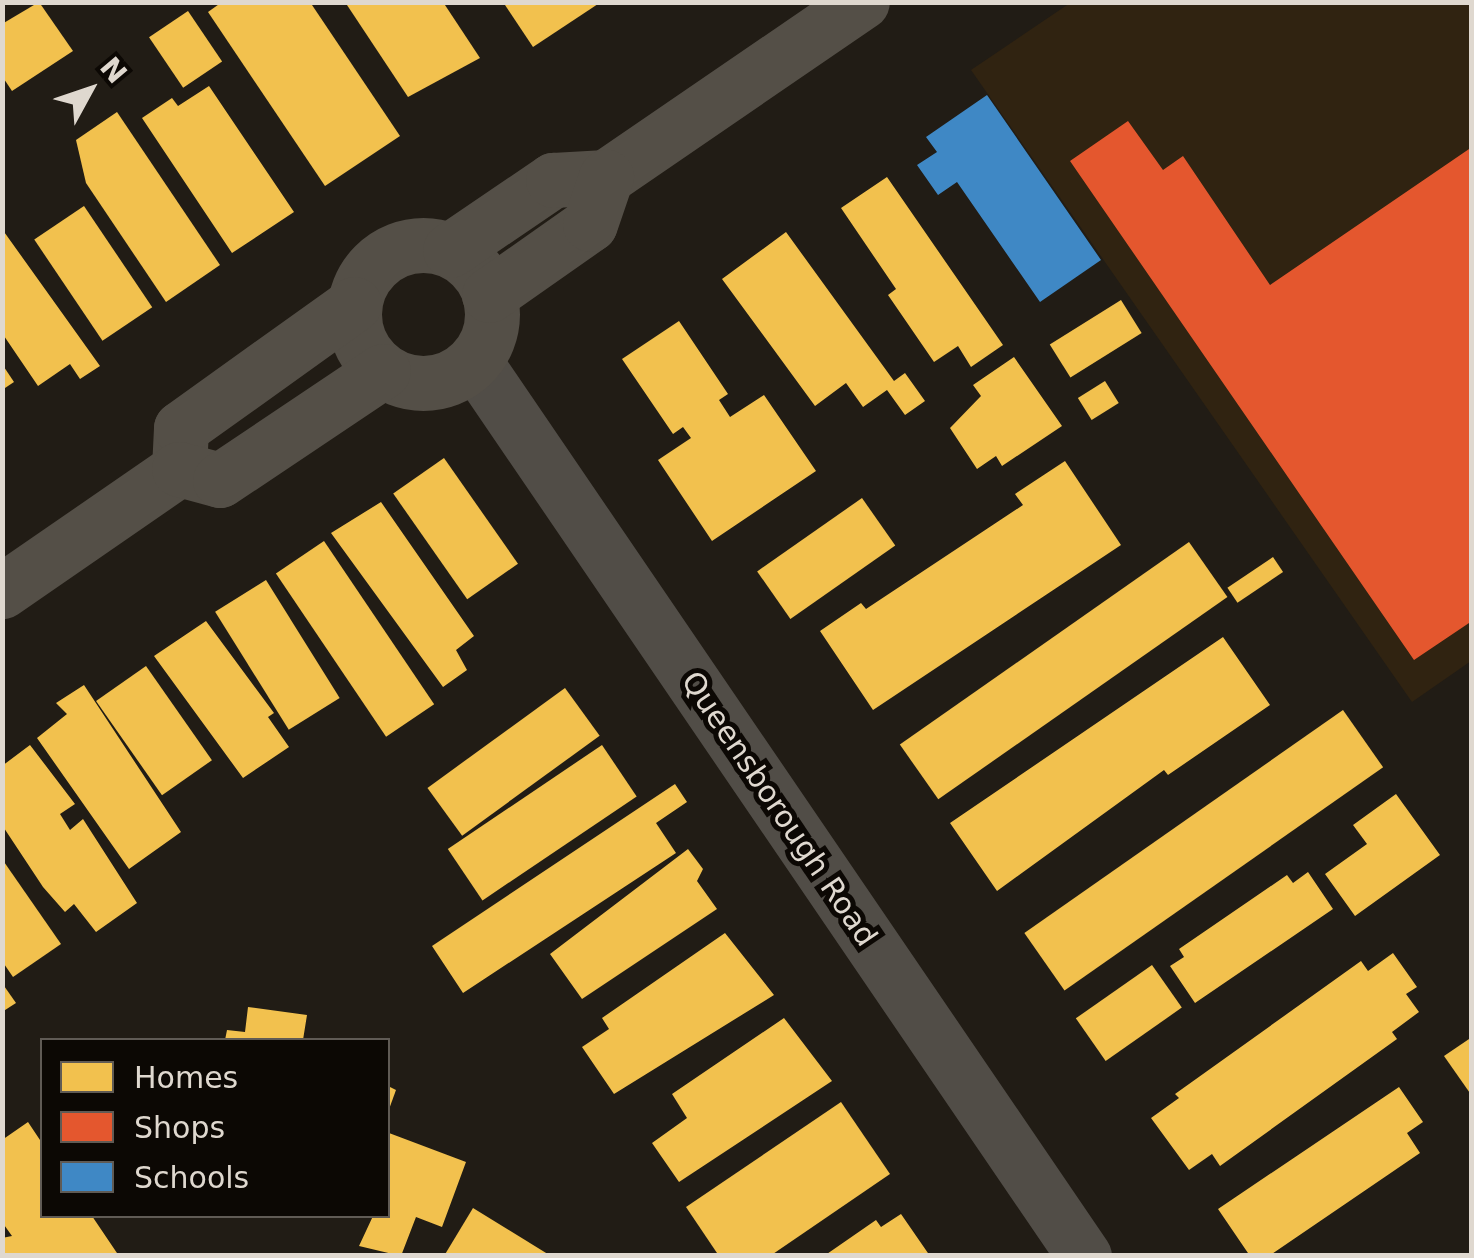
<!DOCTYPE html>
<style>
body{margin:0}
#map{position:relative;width:1474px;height:1258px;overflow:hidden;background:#211c15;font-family:"DejaVu Sans",sans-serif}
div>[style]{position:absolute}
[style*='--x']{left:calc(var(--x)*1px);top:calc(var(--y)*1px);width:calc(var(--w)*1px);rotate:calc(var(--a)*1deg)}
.built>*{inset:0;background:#302311}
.homes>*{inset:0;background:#f2c14e;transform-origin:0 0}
.shops>*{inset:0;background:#e4572e}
.schools>*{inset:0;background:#3f88c5}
.minor>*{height:55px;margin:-27.5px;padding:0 27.5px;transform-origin:27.5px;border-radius:27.5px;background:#514d47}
.secondary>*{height:55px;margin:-27.5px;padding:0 27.5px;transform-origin:27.5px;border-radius:27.5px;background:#544f47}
.secondary>.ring{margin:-27.5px;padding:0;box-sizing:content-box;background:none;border:55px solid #544f47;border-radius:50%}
span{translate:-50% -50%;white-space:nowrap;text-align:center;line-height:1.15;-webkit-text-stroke:10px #0c0804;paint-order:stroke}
.street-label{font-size:30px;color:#dfd8cf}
.frame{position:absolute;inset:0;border:5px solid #dfd8cf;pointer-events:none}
.legend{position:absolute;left:40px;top:1038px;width:350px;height:180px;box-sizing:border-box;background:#0c0804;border:2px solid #605b55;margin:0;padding:12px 18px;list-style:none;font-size:30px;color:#dfd8cf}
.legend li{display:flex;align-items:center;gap:20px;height:50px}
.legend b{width:50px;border:2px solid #605b55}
.north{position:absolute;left:40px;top:40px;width:100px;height:100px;-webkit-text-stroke:8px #0c0804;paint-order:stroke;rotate:50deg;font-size:28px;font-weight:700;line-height:40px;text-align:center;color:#dfd8cf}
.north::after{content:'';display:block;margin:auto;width:35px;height:45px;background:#dfd8cf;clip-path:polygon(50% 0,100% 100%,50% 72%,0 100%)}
</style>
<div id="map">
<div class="built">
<div style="clip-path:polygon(1070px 3px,1471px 3px,1471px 661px,1412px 702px,971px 70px)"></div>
</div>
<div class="homes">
<div style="clip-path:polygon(39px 2px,73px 51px,12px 91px,2px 76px,2px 24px)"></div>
<div style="clip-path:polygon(222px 2px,310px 2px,400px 136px,325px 186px,208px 12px)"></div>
<div style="clip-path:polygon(345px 2px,443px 2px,480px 58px,408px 97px)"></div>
<div style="clip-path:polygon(503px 2px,601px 2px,533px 47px)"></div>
<div style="left:188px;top:11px;width:61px;height:47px;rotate:56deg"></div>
<div style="clip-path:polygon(209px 86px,294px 212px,232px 253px,142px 118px,172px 98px,178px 106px)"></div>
<div style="clip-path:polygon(117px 112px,220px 265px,166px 302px,86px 183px,76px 140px)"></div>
<div style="clip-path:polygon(887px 177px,1003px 345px,971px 367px,958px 346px,934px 362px,888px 295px,896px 289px,841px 208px)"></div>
<div style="left:84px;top:206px;width:122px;height:60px;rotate:56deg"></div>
<div style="clip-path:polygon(2px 229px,100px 366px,80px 379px,70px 364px,38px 386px,2px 333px)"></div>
<div style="clip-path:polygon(786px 232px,894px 381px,905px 373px,925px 401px,905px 415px,887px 390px,863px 407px,846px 383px,815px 406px,722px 279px)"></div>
<div style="left:1121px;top:300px;width:39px;height:84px;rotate:58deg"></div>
<div style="clip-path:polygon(679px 321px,728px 394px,719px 400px,730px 417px,764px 395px,816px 471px,712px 541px,658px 460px,691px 438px,683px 427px,673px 434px,622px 359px)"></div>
<div style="clip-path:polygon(1014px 357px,1062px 426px,1002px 466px,996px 456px,977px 469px,950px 428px,981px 396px,973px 385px)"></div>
<div style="clip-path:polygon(2px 364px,14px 382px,2px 390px)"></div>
<div style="left:1105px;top:381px;width:26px;height:32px;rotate:58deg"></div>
<div style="left:444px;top:458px;width:129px;height:62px;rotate:55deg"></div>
<div style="clip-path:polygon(1065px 461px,1121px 545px,873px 710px,820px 631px,861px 603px,866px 609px,1023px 505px,1015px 494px)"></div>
<div style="left:862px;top:498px;width:58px;height:128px;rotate:55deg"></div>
<div style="clip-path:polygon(381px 502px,474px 636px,456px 650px,467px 670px,443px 687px,331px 533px)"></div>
<div style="left:324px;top:541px;width:197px;height:58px;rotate:56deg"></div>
<div style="left:1189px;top:542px;width:67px;height:353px;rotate:55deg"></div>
<div style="left:1273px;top:557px;width:18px;height:55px;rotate:56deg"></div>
<div style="left:266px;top:580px;width:139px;height:60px;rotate:58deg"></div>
<div style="clip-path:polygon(206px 621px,274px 713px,268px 717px,289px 747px,243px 778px,154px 656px)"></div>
<div style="clip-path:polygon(1223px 637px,1270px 705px,1168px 775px,1164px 770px,997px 891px,950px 823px)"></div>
<div style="left:146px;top:666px;width:115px;height:61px;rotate:55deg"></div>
<div style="clip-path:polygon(84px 685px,181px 832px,129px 869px,37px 738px,67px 714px,56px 703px)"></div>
<div style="left:565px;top:688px;width:59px;height:170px;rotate:54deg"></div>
<div style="left:1343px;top:710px;width:70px;height:389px;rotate:55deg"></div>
<div style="clip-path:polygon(30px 745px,75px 804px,60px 814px,70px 830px,83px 819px,137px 903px,96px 932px,74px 904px,65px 912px,43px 887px,2px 825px,2px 766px)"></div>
<div style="left:602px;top:745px;width:62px;height:186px;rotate:56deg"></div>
<div style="clip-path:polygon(675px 784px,687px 802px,656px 823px,676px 853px,463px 993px,432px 946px)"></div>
<div style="clip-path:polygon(1396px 794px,1440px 855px,1355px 916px,1325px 874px,1367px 844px,1353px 825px)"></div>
<div style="clip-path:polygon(688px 849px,703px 869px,697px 881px,717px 909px,582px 999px,550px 954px)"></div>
<div style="clip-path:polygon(2px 859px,61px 944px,13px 977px,2px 961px)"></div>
<div style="clip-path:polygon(1308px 872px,1333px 909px,1195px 1003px,1170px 966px,1184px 957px,1179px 949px,1287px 875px,1293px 883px)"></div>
<div style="clip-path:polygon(725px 933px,774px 995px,614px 1094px,582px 1047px,609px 1029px,602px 1018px)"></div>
<div style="clip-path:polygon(1393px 953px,1417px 987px,1406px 994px,1419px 1012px,1392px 1032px,1397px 1039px,1220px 1166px,1212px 1154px,1189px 1170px,1151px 1118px,1179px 1098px,1175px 1094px,1361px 961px,1368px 971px)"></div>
<div style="left:1152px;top:965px;width:52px;height:93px;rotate:55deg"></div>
<div style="clip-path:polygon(2px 983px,16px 1003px,2px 1012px)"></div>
<div style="clip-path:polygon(248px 1007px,307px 1015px,303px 1040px,225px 1040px,227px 1030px,245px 1032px)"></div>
<div style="clip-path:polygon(784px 1018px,832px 1081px,679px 1182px,652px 1143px,687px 1118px,672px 1094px)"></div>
<div style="clip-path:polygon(1472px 1037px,1472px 1096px,1444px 1056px)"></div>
<div style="clip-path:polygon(388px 1086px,396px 1090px,388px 1112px)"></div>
<div style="clip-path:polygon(1399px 1087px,1423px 1122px,1407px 1133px,1420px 1153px,1269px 1256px,1250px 1256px,1218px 1209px)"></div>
<div style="clip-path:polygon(841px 1102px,890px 1174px,770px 1256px,719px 1256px,686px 1207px)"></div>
<div style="clip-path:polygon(28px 1122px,42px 1143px,42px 1216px,92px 1216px,119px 1256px,2px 1256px,2px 1238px,12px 1236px,2px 1222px,2px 1140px)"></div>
<div style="clip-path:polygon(389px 1133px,466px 1162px,442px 1227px,416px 1217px,401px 1256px,359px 1246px,373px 1216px,388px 1216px)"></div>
<div style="clip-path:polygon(473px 1208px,551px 1256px,444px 1256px)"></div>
<div style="clip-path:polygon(901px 1214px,930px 1256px,824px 1256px,876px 1220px,881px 1227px)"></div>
</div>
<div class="shops">
<div style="clip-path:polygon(1128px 121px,1163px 170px,1183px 156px,1270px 285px,1472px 147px,1472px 621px,1414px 660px,1070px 161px)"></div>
</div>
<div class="schools">
<div style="clip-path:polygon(987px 95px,1101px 260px,1040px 302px,957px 182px,938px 195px,917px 165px,937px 152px,926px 137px)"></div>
</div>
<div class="minor">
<div style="--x:474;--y:361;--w:1083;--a:55.72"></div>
</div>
<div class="secondary">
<div class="ring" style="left:354px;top:245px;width:83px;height:83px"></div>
<div style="--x:450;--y:250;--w:125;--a:-34.2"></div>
<div style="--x:553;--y:180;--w:53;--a:-3.2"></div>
<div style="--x:606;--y:177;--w:310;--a:-34.4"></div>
<div style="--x:489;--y:295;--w:123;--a:-35.1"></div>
<div style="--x:590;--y:224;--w:50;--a:-71.2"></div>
<div style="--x:179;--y:469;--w:41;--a:-87.2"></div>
<div style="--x:181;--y:428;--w:213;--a:-35.6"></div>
<div style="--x:2;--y:591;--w:215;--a:-34.6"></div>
<div style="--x:179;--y:469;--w:42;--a:15"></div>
<div style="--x:220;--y:480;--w:196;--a:-33.8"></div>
</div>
<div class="street-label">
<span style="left:779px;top:809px;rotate:56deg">Queensborough Road</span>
</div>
<div class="frame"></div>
<ul class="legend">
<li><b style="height:28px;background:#f2c14e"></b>Homes</li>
<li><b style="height:28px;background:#e4572e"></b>Shops</li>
<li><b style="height:28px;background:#3f88c5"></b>Schools</li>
</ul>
<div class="north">N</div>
</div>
